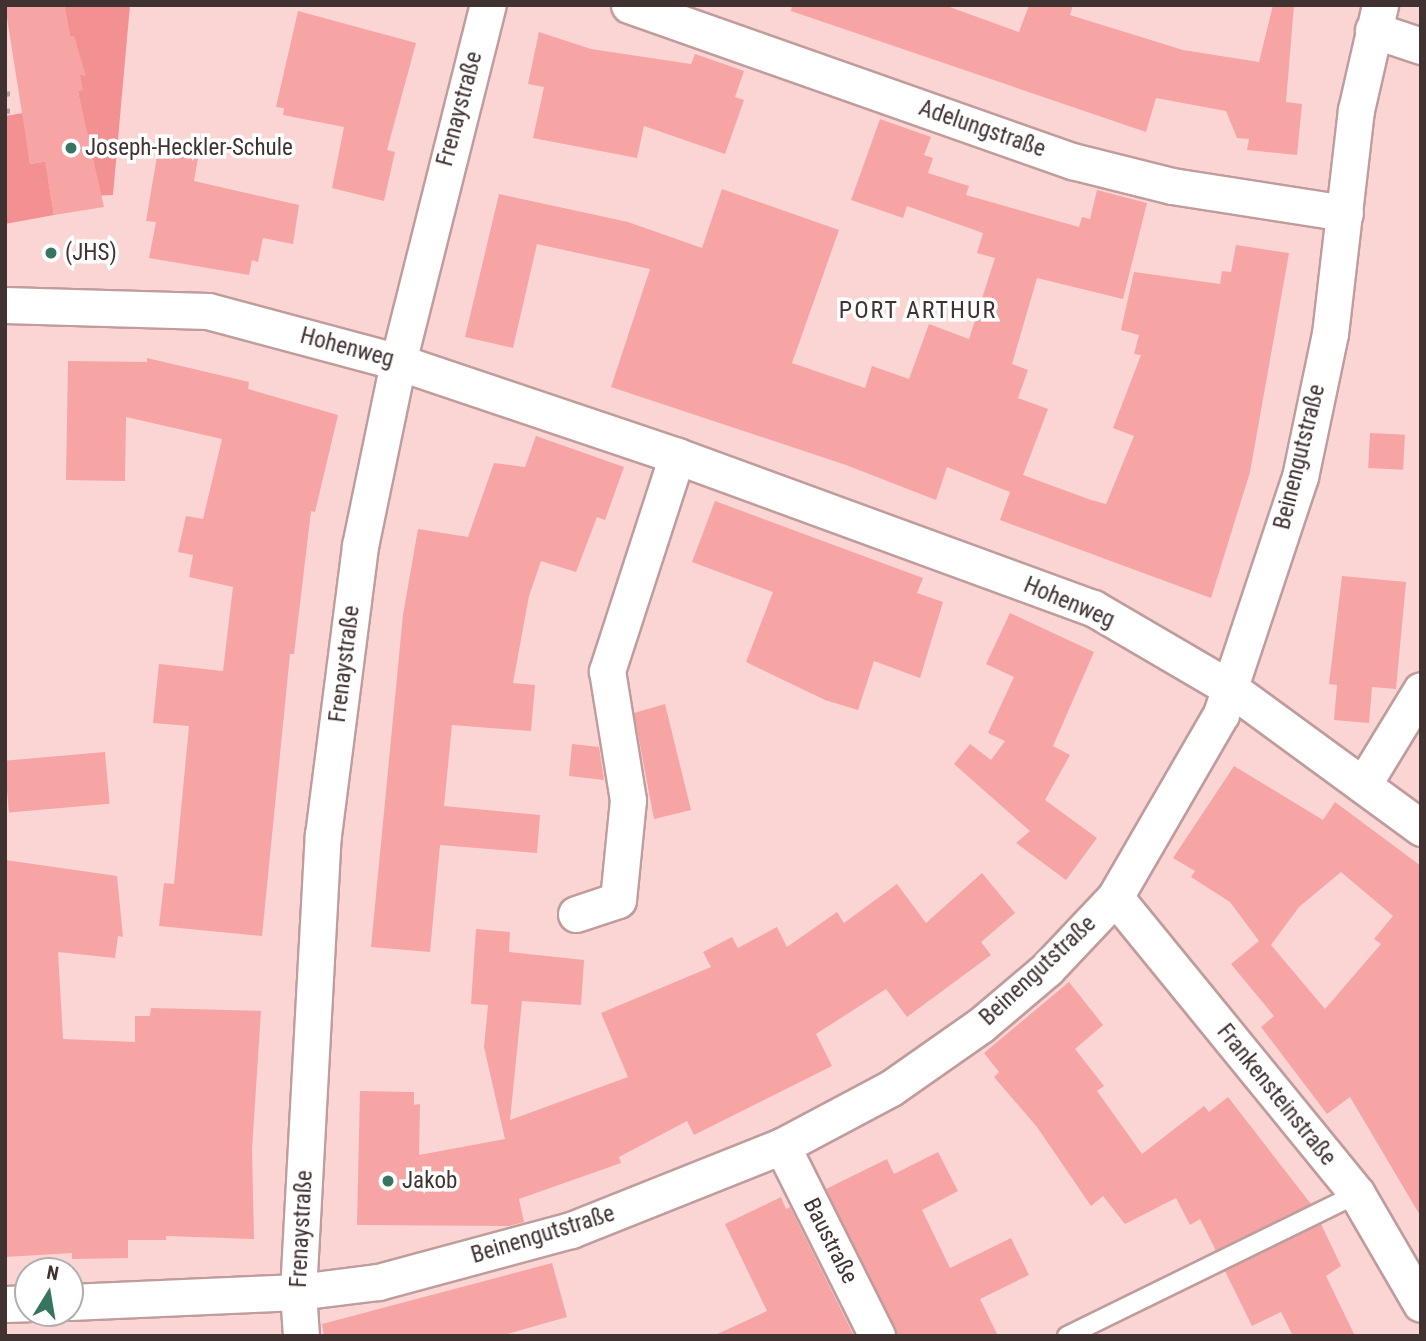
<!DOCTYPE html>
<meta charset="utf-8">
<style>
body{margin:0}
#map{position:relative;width:1426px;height:1341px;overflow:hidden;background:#fad5d4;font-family:"Roboto Condensed",sans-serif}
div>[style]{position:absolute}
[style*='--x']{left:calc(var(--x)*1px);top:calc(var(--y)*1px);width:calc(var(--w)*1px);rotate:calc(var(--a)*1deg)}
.green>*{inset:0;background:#f39092}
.building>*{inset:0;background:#f6a4a4;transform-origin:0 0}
.path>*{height:4.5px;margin-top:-2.25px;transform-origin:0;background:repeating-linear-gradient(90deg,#bc9e9d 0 5px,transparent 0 10px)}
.roads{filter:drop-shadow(2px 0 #c09c9c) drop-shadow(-2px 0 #c09c9c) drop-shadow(0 2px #c09c9c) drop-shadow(0 -2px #c09c9c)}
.lane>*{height:18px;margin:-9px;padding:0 9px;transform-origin:9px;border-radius:9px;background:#fff}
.street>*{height:35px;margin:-17.5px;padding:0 17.5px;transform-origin:17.5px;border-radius:17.5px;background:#fff}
.dots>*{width:19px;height:19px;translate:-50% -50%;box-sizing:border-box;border:4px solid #fff;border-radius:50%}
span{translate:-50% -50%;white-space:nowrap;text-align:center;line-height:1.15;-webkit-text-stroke:7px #fff;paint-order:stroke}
.street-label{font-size:23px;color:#413232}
.poi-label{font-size:23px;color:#413232}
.left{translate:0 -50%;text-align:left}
.neighbourhood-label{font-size:24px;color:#413232;letter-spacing:2px}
.frame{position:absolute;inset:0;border:7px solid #413232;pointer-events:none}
.north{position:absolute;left:14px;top:1257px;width:70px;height:70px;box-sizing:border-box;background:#fff;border:2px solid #b3adad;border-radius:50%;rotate:11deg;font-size:19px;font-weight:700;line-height:28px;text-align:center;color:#413232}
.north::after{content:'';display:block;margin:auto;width:24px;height:32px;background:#387560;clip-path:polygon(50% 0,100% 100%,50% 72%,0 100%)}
</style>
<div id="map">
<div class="green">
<div style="clip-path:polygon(64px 5px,130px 5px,113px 195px,92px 196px,48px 178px,54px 215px,5px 224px,5px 116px,23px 113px,30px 164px,94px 153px,88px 150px,78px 91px,83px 89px,78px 87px,75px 39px,70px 36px)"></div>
</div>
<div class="building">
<div style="clip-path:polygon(5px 5px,64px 5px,70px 36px,74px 36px,86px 76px,80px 75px,83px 90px,78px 91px,104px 207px,54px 215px,45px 162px,30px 164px)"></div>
<div style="clip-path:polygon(792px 5px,944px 5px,1019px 32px,1029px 5px,1073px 5px,1070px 15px,1183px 50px,1259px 62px,1273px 5px,1294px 5px,1286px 102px,1302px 104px,1297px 155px,1247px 150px,1249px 139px,1237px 138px,1226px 111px,1156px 98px,1146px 132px,791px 11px)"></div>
<div style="clip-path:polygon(298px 11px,416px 43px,387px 150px,395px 152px,384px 201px,332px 188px,344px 127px,283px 115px,284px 108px,276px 107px)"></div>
<div style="clip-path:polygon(539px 32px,591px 49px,691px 64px,695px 54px,744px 71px,735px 97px,744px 100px,725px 154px,644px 126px,637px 158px,533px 138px,544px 87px,528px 84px)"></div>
<div style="clip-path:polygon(880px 119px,931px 137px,924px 155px,933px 158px,928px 173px,969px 186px,966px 195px,1079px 227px,1082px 217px,1090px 219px,1097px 190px,1147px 203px,1123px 299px,1037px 278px,1012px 364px,1028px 370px,1018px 398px,1048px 409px,1023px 475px,1091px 500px,1106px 504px,1134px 436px,1113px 428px,1141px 355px,1134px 354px,1139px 335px,1121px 330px,1134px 272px,1220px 284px,1222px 271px,1231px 272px,1236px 245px,1289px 253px,1250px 472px,1211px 598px,1000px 520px,1010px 492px,947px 467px,936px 500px,846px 465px,611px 387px,650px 269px,537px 244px,513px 348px,465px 337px,499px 194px,628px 222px,702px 248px,722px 189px,839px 230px,792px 363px,865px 388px,872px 366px,909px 379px,929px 324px,969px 339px,995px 258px,977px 253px,983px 233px,907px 206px,903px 218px,851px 200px)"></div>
<div style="clip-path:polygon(179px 143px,200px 147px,194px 181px,299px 205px,293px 244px,263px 238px,258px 262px,252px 260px,249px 275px,149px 258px,156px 222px,146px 221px,159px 145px)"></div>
<div style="clip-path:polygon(147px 358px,249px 382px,248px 389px,338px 415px,315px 512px,311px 511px,294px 654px,290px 654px,262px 936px,159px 926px,164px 883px,174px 884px,189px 726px,153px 723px,159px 664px,223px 671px,233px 587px,189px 577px,193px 555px,178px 552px,186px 516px,203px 519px,222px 439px,126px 417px,125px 481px,66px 480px,68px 361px,147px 362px)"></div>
<div style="left:1370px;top:433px;width:35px;height:35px;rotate:3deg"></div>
<div style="clip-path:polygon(536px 436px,624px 467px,605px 520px,597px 517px,576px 572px,541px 561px,529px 596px,513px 683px,535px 685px,531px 731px,452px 725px,444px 806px,540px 815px,537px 853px,440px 845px,430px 952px,371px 947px,403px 615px,418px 529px,468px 537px,494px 463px,525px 467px)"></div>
<div style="clip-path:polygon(715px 501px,923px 578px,917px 593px,943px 602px,920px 678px,874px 661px,858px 710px,825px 700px,746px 662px,773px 592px,692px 562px)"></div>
<div style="clip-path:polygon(1342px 576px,1406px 582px,1396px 689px,1372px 687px,1369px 723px,1334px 720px,1337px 685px,1329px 684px)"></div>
<div style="clip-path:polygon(1010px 613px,1094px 652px,1053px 746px,1070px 755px,1045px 800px,1097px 838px,1066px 880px,1016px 843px,1030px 831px,954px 764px,970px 744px,991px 760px,1005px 741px,988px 733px,1014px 677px,986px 664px)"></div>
<div style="clip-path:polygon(665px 704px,691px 810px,654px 819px,634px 713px)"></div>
<div style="clip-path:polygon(572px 744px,599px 747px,604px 780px,569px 776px)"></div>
<div style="left:105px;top:752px;width:52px;height:101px;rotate:85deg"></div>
<div style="clip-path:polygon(evenodd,1234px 766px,1323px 820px,1335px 802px,1421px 866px,1421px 1217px,1350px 1097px,1327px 1114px,1261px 1027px,1274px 1016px,1231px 964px,1259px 941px,1230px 902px,1191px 877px,1195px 871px,1173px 858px,1234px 766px,1341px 872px,1393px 916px,1374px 939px,1381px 944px,1325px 1009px,1271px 945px,1299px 907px,1341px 872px)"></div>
<div style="clip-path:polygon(5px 860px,117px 876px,123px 937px,118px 936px,115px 958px,58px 952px,63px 1039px,135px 1042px,135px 1016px,150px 1016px,151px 1008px,261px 1011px,252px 1149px,254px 1239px,166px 1236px,166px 1240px,128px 1240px,128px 1258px,72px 1259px,72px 1253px,5px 1257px)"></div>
<div style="clip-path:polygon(982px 873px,1015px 913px,981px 942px,991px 955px,907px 1017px,886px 989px,816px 1034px,832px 1066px,694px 1135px,687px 1121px,619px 1157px,621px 1163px,519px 1199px,524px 1222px,509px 1226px,357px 1225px,360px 1091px,414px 1092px,414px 1105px,420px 1104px,419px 1155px,505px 1139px,484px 1047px,488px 1005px,471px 1004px,476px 929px,510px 932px,509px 952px,584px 960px,581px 1005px,522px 1001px,510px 1120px,628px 1077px,601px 1013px,711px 967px,703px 952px,732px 937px,738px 948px,777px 927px,787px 947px,837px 912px,844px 923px,897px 884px,926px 923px)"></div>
<div style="clip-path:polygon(1069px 982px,1103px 1025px,1075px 1049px,1104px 1086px,1097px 1091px,1142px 1154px,1204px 1106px,1209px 1112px,1228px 1097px,1311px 1204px,1216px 1251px,1200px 1219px,1190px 1225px,1176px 1198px,1125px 1224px,1103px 1196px,1091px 1206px,1037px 1127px,994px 1077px,999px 1072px,984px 1053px)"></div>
<div style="clip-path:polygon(938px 1152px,958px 1191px,922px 1210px,950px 1268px,1011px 1238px,1029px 1275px,980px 1299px,998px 1336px,897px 1336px,826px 1189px,887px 1159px,894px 1174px)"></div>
<div style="clip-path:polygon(781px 1197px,786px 1209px,790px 1207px,854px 1336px,713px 1336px,767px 1311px,725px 1224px)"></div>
<div style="clip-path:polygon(1321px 1224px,1341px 1266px,1326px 1276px,1355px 1336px,1293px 1336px,1281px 1312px,1252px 1326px,1225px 1271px)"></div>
<div style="clip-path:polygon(552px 1263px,567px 1317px,500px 1336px,324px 1336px,322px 1324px)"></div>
</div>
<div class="path">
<div style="--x:5;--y:94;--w:7;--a:-8"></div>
<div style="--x:5;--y:111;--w:10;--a:-6"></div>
</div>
<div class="roads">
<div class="lane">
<div style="--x:1067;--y:1336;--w:323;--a:-26.1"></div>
</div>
<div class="street">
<div style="--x:629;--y:5;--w:470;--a:19.4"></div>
<div style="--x:1072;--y:161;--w:103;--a:14"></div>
<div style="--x:1172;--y:186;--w:175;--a:8.9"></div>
<div style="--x:1373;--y:30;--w:51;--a:18.4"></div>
<div style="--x:5;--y:305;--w:203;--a:1.7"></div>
<div style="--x:208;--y:311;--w:197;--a:15"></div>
<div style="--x:398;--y:362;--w:294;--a:18.6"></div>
<div style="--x:677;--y:456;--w:443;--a:20.1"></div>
<div style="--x:1093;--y:608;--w:159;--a:30.3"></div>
<div style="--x:1230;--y:688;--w:237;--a:36.2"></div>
<div style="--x:1363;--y:785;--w:111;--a:-58.6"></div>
<div style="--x:1115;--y:897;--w:383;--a:50.8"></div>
<div style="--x:1357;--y:1194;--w:127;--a:59.8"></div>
<div style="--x:576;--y:914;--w:44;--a:-18.4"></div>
<div style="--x:618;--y:900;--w:100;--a:-84.3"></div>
<div style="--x:628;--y:800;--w:131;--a:-99.2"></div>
<div style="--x:607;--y:671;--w:226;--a:-72"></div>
<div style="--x:782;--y:1146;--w:212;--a:63.4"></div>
<div style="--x:70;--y:1302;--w:228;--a:-2.5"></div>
<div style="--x:298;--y:1292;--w:81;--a:-7.1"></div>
<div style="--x:378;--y:1282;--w:200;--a:-15.1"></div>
<div style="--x:571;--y:1230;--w:227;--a:-21.7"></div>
<div style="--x:782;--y:1146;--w:123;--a:-28"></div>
<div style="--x:891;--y:1088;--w:110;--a:-35"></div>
<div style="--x:981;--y:1025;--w:87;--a:-40.3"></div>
<div style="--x:1047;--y:969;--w:99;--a:-46.6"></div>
<div style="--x:1115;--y:897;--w:211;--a:-59.9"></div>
<div style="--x:1221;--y:714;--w:250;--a:-71.6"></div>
<div style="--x:1300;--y:477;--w:146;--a:-78.2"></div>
<div style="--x:1330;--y:334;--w:226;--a:-83.4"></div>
<div style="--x:1356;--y:110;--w:108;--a:-77.1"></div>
<div style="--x:5;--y:1304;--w:23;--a:-2"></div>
<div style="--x:301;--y:1336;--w:44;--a:-93.9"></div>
<div style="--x:298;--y:1292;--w:458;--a:-86.9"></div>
<div style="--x:323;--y:835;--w:291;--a:-82.7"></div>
<div style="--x:360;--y:546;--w:188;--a:-78.3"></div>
<div style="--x:398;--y:362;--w:368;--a:-75.9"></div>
</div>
</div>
<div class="dots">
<div style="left:71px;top:148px;background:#387560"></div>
<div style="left:51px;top:253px;background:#387560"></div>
<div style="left:388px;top:1181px;background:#387560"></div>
</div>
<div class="street-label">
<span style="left:460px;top:109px;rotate:-75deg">Frenaystraße</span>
<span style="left:982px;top:129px;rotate:19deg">Adelungstraße</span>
<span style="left:347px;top:348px;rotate:15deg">Hohenweg</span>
<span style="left:1300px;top:457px;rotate:-76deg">Beinengutstraße</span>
<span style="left:1069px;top:603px;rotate:23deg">Hohenweg</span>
<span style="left:345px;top:664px;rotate:-83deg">Frenaystraße</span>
<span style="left:1038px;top:971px;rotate:-43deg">Beinengutstraße</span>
<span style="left:1276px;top:1095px;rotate:51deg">Frankensteinstraße</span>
<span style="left:302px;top:1229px;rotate:-87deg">Frenaystraße</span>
<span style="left:543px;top:1235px;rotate:-17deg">Beinengutstraße</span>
<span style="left:830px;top:1241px;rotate:63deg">Baustraße</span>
</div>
<div class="poi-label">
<span class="left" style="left:85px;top:148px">Joseph-Heckler-Schule</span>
<span class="left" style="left:65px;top:253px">(JHS)</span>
<span class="left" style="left:402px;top:1181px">Jakob</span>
</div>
<div class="neighbourhood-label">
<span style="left:918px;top:311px">PORT ARTHUR</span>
</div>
<div class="frame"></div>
<div class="north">N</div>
</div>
